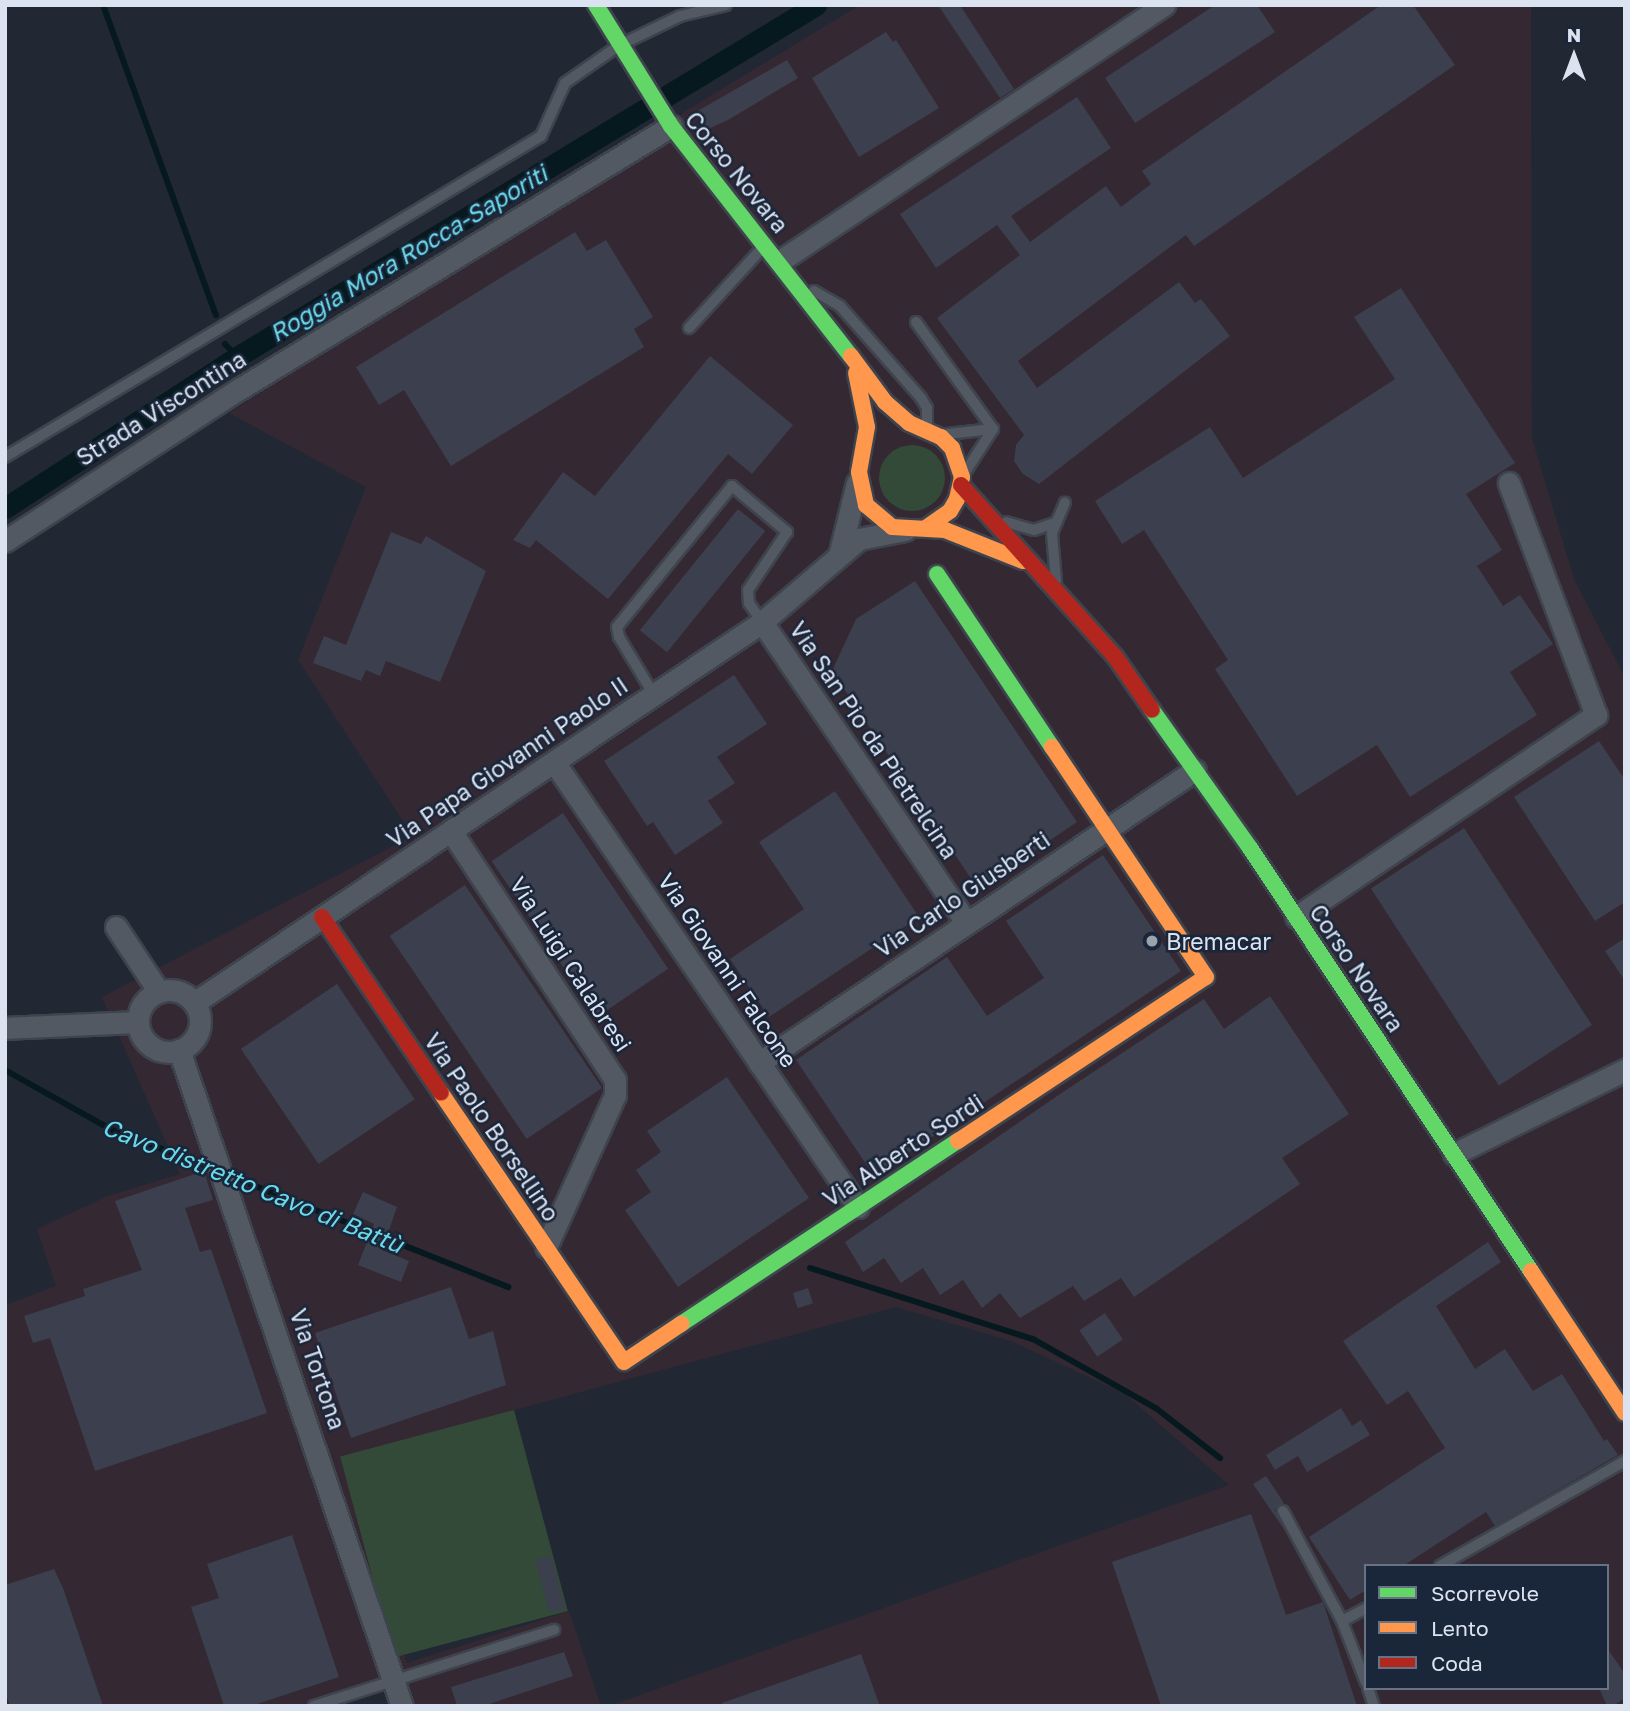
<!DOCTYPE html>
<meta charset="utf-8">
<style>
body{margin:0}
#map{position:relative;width:1630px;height:1711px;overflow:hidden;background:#212833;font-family:"Golos Text",sans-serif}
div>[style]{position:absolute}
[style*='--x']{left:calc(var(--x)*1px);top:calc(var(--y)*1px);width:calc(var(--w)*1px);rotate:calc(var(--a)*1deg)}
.industrial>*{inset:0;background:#342833}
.green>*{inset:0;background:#334a38;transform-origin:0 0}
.round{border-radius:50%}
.stream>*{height:6px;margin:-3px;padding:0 3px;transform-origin:3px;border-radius:3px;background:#06191e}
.canal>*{height:21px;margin:-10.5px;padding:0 10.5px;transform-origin:10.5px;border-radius:10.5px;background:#06191e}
.building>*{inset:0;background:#3c3f4d;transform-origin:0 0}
.roads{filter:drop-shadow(2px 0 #3e444d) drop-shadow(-2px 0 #3e444d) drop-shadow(0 2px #3e444d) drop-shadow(0 -2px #3e444d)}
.lane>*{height:10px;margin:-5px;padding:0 5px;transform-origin:5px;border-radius:5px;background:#535962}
.street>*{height:21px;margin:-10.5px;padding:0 10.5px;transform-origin:10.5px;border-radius:10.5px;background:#535962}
.street>.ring{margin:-10.5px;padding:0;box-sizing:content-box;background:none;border:21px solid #535962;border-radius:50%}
.fast>*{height:16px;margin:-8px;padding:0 8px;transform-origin:8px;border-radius:8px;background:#63d668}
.slow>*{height:16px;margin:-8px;padding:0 8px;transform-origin:8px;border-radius:8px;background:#ff974d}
.jam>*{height:16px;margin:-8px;padding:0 8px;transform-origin:8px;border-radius:8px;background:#b3261e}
.dots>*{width:19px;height:19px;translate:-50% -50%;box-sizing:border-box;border:4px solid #1a263a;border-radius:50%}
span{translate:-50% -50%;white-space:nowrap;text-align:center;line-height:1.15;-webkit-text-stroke:5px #1a263a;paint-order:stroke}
.street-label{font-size:23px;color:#dbe3f1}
.poi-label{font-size:23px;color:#dbe3f1}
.left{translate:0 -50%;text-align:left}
.water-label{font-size:24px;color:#6adaea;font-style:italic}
.frame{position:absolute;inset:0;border:7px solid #dbe3f1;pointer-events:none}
.legend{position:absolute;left:1364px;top:1564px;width:245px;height:126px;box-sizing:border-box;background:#1a263a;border:2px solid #677283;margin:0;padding:9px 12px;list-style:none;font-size:21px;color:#dbe3f1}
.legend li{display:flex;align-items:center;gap:14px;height:35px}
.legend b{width:35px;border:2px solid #677283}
.north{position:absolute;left:1539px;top:21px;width:70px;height:70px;-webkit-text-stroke:5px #1a263a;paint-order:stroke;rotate:0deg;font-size:19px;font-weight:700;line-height:28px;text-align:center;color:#dbe3f1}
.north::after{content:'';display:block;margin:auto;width:24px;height:32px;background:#dbe3f1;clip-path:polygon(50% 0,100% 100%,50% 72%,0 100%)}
</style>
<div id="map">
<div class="industrial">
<div style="clip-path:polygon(evenodd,860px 5px,1531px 5px,1532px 438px,1574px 579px,1625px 678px,1625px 1706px,609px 1706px,1229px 1485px,1125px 1394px,1011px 1341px,896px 1307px,514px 1410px,342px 1463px,407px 1663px,569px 1611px,601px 1706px,415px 1706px,406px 1683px,336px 1706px,5px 1706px,5px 1305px,56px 1286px,37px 1229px,108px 1196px,180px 1174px,102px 997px,413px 836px,298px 660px,366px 487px,229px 413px,572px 195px,645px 156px,684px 112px,860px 5px,1366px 1566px,1607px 1566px,1607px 1688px,1366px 1688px,1366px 1566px)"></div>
</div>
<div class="green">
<div class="round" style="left:879px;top:445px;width:66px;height:66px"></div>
<div style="left:514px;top:1410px;width:208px;height:180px;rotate:75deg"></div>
</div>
<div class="stream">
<div style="--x:103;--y:5;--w:330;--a:70"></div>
<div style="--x:225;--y:344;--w:18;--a:47"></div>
<div style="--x:5;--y:1070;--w:120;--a:29.3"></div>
<div style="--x:110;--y:1129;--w:112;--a:20.9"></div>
<div style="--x:228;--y:1175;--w:302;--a:21.8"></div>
<div style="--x:810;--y:1268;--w:234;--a:17.7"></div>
<div style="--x:1033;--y:1339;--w:142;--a:29.4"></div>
<div style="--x:1157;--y:1409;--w:80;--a:37.9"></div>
</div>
<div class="canal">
<div style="--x:5;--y:508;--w:277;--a:-33.1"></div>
<div style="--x:237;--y:357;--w:678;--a:-31.3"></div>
</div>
<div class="building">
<div style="clip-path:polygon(938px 5px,960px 5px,1014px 89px,1000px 98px)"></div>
<div style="clip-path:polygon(1215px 5px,1257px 5px,1275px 32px,1135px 123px,1105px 78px)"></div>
<div style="clip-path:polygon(1381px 5px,1413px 5px,1455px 65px,1194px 246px,1186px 235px,1018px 361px,1037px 388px,1179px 282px,1195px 303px,1201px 299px,1230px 336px,1039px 484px,1023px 474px,1014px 461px,1016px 445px,1024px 435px,937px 318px,1020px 255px,997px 225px,936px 268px,900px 214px,1077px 97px,1111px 148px,1011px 216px,1030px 242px,1106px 186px,1121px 207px,1151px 184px,1142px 171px)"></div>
<div style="clip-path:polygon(886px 32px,893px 42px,896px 40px,939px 108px,859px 157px,812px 78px)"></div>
<div style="clip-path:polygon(787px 60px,798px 78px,728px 120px,708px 129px,694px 113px)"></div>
<div style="clip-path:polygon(575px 232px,587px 251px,606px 240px,653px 317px,634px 329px,644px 347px,451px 466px,404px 390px,379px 405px,356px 367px)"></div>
<div style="clip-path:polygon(1401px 288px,1515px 463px,1466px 494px,1502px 550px,1477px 566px,1503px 606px,1520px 595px,1553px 644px,1510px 672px,1537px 715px,1410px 797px,1377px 745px,1297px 796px,1215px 669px,1228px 660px,1144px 530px,1122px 544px,1095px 501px,1210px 427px,1243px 478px,1395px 379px,1354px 317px)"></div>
<div style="clip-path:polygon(710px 356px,793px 425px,752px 474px,728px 454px,608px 599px,536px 540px,530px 548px,513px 540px,563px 472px,595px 496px)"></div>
<div style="left:738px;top:509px;width:35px;height:156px;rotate:39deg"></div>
<div style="clip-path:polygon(391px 532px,421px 544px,426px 536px,486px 571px,440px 682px,386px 661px,380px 676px,366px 670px,361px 681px,313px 663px,324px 636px,346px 645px)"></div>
<div style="clip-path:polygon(915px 581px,1077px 822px,978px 889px,832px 671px,856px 619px)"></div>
<div style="clip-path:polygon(734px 675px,767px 724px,717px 757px,735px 783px,708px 801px,723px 823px,675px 855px,653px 822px,647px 826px,604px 761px)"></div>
<div style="clip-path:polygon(1599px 741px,1625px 780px,1625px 902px,1595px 921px,1514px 797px)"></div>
<div style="clip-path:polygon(835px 791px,919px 917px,769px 1017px,730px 959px,804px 909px,759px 842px)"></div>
<div style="left:563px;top:813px;width:188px;height:86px;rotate:56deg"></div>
<div style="left:1464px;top:828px;width:235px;height:111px;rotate:57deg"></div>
<div style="clip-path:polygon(1103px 855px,1181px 971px,874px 1176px,796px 1060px,947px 957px,987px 1016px,1044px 978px,1006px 921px)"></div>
<div style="left:465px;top:885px;width:245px;height:91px;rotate:56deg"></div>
<div style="clip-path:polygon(1625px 938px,1625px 981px,1605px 951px)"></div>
<div style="left:337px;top:984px;width:139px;height:116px;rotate:56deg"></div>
<div style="clip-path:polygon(1270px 996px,1349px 1114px,1282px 1158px,1300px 1184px,1134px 1297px,1121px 1278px,1084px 1301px,1073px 1286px,1020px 1318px,1000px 1293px,982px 1308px,963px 1280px,940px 1295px,923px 1268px,901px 1283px,884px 1258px,863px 1272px,845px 1242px,1063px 1092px,1204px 999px,1224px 1029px)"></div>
<div style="clip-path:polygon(727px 1077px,809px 1198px,678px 1287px,625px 1210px,651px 1192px,636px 1170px,661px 1152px,647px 1131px)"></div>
<div style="clip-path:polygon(204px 1171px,213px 1200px,185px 1208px,200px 1252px,211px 1249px,267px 1413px,95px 1471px,50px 1338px,33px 1343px,24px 1316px,85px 1296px,83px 1289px,142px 1270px,115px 1201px)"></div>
<div style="clip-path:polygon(363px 1192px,397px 1207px,382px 1250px,409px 1261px,401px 1282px,358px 1265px,374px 1224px,353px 1214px)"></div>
<div style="clip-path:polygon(1488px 1242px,1501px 1262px,1436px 1306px,1475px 1369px,1505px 1349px,1533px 1391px,1562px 1374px,1604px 1441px,1607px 1439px,1618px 1455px,1495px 1526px,1486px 1512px,1403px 1566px,1366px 1566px,1366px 1590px,1350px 1600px,1309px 1537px,1445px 1448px,1408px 1391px,1387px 1405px,1343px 1341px)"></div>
<div style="clip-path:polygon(451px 1287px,469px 1339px,493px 1331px,506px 1385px,351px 1438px,315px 1333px)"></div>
<div style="left:808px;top:1288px;width:16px;height:16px;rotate:72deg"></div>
<div style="left:1105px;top:1313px;width:32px;height:31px;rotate:56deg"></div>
<div style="clip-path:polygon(1341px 1408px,1352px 1426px,1361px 1420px,1370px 1435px,1307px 1472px,1298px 1456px,1275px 1470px,1266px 1455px)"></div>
<div style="clip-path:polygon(1266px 1476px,1284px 1503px,1275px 1510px,1283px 1528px,1253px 1484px)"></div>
<div style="clip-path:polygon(1251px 1514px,1286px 1615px,1323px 1602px,1357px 1706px,1161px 1706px,1112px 1562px)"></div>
<div style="clip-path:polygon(292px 1535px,339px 1677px,251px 1706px,224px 1706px,191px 1607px,219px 1598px,207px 1564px)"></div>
<div style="left:551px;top:1556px;width:54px;height:16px;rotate:75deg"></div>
<div style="clip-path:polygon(54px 1569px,63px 1588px,103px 1706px,10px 1706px,5px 1692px,5px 1585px)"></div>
<div style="clip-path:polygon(1607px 1648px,1625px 1674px,1625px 1698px,1613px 1706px,1607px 1706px,1599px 1688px,1607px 1688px)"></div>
<div style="clip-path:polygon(564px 1652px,573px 1676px,483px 1706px,457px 1706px,451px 1687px)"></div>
<div style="clip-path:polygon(861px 1654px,880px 1706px,722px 1706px,722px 1703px)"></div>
</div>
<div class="roads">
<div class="lane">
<div style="--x:814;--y:291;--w:30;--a:30"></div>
<div style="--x:840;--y:306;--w:123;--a:48.6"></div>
<div style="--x:921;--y:398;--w:12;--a:59"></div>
<div style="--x:927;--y:408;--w:20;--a:90"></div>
<div style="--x:916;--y:322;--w:132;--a:54.3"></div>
<div style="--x:689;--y:328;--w:113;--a:-47.5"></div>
<div style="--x:947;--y:434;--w:46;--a:-6.2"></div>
<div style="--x:5;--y:457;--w:625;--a:-30.92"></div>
<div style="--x:541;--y:136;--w:58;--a:-65.6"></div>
<div style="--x:565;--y:83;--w:65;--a:-34.9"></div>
<div style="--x:618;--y:46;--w:69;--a:-25.8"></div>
<div style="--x:680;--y:16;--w:47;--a:-13.4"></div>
<div style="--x:964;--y:474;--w:54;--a:-57.2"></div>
<div style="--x:1006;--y:522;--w:29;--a:16"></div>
<div style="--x:1034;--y:530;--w:24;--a:-19"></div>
<div style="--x:1056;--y:581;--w:48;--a:-94.8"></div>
<div style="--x:1052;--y:533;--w:33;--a:-67"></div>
<div style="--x:654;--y:695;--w:68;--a:-121.1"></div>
<div style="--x:619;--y:637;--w:10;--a:-101"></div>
<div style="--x:617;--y:627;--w:182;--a:-50.8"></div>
<div style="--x:732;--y:486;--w:72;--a:39.9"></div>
<div style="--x:787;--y:532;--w:70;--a:123.9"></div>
<div style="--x:748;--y:590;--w:13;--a:86"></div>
<div style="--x:749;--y:603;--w:23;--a:56"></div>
<div style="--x:1283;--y:1511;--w:125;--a:61.8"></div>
<div style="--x:1342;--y:1621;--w:27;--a:-28"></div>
<div style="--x:1440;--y:1566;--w:213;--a:-29.6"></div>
<div style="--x:1342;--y:1621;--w:66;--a:68.8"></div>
<div style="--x:1368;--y:1688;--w:19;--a:72"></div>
<div style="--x:314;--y:1706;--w:252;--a:-17.6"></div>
</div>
<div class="street">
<div style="--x:780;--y:261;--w:462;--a:-33.7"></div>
<div style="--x:5;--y:541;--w:281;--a:-33"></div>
<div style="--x:241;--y:388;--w:504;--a:-31.35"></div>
<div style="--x:840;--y:552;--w:71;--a:-76.2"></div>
<div style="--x:762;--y:622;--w:363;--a:55.8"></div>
<div style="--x:554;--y:762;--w:539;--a:55.66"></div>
<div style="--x:451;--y:831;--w:298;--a:56.6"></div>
<div style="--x:615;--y:1080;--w:15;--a:90"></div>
<div style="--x:615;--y:1095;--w:167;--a:114.4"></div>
<div style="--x:1296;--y:917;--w:362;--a:-34"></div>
<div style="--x:1596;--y:715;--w:248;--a:-110.6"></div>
<div style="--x:116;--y:927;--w:78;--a:56.5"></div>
<div class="ring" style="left:138px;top:990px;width:41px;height:41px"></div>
<div style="--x:194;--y:1003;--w:684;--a:-33.85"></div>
<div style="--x:762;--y:622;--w:128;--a:-40.6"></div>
<div style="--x:859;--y:539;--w:47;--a:-11.1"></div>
<div style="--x:5;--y:1028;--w:132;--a:-2.6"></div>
<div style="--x:179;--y:1050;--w:693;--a:71.23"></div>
<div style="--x:759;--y:1063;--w:525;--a:-33.9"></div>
<div style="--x:1454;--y:1154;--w:191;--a:-26.2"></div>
</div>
<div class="fast">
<div style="--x:596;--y:5;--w:142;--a:58.2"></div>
<div style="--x:671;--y:126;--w:292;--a:52"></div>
<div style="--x:937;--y:574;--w:208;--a:56.4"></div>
<div style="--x:1152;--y:710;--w:169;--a:54.6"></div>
<div style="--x:1250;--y:848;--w:508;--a:56.4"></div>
<div style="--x:681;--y:1324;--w:332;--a:-33.5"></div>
</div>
<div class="slow">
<div style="--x:851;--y:356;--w:57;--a:53.5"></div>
<div style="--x:885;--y:402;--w:32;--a:41"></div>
<div style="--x:909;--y:423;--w:35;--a:24"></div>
<div style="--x:941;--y:437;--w:16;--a:45"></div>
<div style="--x:952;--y:448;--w:31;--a:71"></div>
<div style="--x:962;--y:477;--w:23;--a:103"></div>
<div style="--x:957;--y:499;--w:14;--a:120"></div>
<div style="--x:950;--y:511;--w:28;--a:145"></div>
<div style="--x:856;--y:373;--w:55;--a:78.5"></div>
<div style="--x:867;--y:427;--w:46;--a:100.1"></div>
<div style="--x:859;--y:472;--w:34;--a:78"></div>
<div style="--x:866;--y:505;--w:34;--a:40"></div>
<div style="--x:892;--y:527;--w:53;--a:3.2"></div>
<div style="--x:945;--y:530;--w:84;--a:21.7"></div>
<div style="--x:441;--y:1093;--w:325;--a:55.8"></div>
<div style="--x:624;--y:1362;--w:69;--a:-33.7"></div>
<div style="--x:958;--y:1141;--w:297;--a:-33.5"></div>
<div style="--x:1206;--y:977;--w:277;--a:-123.8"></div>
<div style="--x:1531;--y:1271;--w:170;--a:56.5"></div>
</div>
<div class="jam">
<div style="--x:961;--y:485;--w:232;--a:48.1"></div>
<div style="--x:1116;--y:658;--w:63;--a:55.3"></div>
<div style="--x:322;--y:917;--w:212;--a:55.9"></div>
</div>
</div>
<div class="dots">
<div style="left:1152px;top:941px;background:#9aa2ae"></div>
</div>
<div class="street-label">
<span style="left:737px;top:172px;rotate:51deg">Corso Novara</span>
<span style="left:161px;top:408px;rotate:-32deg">Strada Viscontina</span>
<span style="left:874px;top:740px;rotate:56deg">Via San Pio da Pietrelcina</span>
<span style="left:507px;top:762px;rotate:-34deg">Via Papa Giovanni Paolo II</span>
<span style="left:962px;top:894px;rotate:-34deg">Via Carlo Giusberti</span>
<span style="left:571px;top:964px;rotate:57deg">Via Luigi Calabresi</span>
<span style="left:1357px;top:968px;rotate:56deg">Corso Novara</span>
<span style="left:728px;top:970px;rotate:56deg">Via Giovanni Falcone</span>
<span style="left:492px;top:1127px;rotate:56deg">Via Paolo Borsellino</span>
<span style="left:903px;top:1150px;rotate:-33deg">Via Alberto Sordi</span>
<span style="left:318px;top:1369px;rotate:71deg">Via Tortona</span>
</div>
<div class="poi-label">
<span class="left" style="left:1166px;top:941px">Bremacar</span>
</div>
<div class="water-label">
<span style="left:408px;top:253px;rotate:-31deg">Roggia Mora Rocca-Saporiti</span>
<span style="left:253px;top:1185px;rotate:22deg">Cavo distretto Cavo di Battù</span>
</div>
<div class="frame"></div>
<ul class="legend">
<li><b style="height:9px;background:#63d668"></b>Scorrevole</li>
<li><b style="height:9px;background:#ff974d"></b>Lento</li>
<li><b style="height:9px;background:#b3261e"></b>Coda</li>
</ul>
<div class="north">N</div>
</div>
